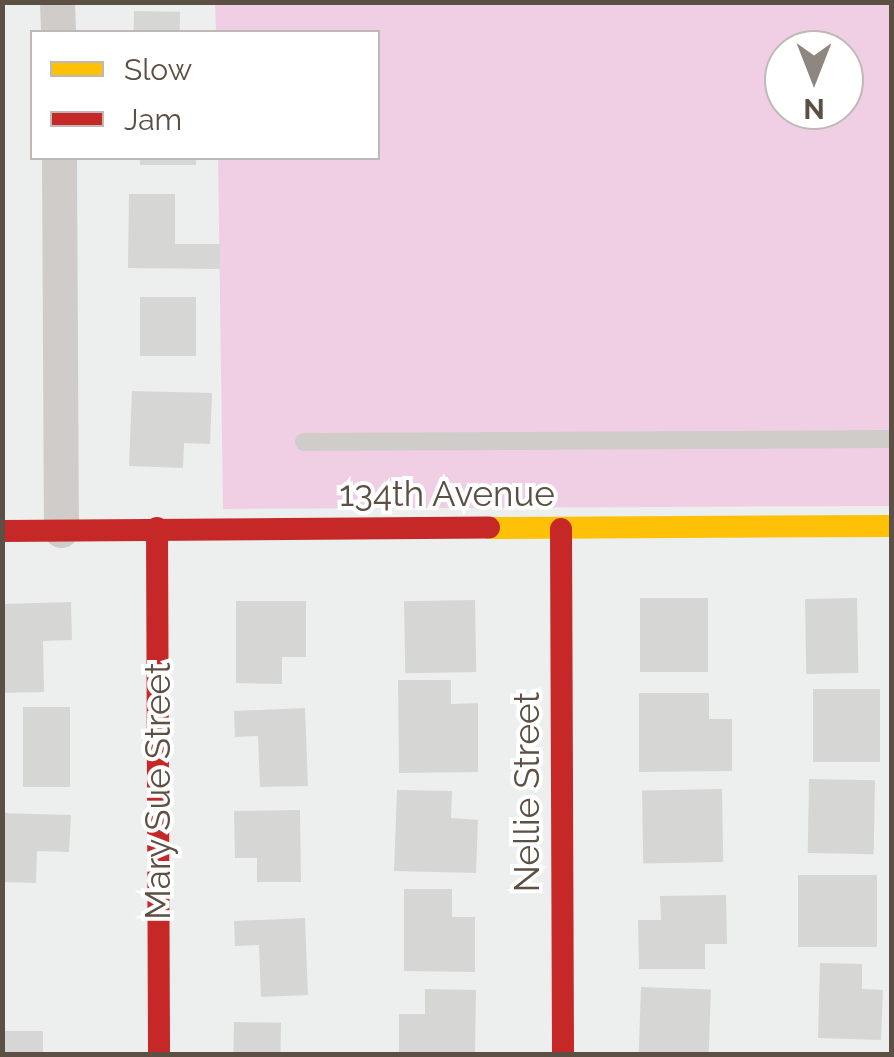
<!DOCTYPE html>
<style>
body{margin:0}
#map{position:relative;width:894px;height:1057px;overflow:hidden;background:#edefef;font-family:Raleway,sans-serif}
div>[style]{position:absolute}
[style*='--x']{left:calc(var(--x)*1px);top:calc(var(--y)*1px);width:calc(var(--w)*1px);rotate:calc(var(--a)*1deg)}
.green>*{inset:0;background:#f0cfe5}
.building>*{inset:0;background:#d6d6d4;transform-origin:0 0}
.lane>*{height:18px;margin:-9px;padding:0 9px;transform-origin:9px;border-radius:9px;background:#cfccc9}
.street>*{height:35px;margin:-17.5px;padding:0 17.5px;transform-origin:17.5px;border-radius:17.5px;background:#cfccc9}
.slow>*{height:22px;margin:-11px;padding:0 11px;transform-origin:11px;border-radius:11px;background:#ffc107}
.jam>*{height:22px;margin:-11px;padding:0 11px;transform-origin:11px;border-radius:11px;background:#c62828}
span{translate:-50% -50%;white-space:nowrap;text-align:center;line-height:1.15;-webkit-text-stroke:8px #fff;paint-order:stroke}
.street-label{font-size:35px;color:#5c4f43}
.frame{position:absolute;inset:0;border:5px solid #5c4f43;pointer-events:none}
.legend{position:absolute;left:30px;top:30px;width:350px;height:130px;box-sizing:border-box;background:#fff;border:2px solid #beb9b4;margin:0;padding:12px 18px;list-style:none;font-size:30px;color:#5c4f43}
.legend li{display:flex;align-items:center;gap:20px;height:50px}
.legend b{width:50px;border:2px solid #beb9b4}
.north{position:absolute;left:764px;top:30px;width:100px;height:100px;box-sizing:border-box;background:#fff;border:2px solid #beb9b4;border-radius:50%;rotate:180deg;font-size:28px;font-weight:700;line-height:40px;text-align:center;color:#5c4f43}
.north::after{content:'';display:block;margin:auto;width:35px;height:45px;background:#8f877f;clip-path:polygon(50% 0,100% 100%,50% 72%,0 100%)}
</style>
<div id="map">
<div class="green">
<div style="clip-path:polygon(evenodd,215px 3px,891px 3px,891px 506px,223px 509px,218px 158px,378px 158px,378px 32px,216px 32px,215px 3px,784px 50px,844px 50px,844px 110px,784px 110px,784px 50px)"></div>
</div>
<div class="building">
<div style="left:134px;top:11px;width:46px;height:21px;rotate:1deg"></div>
<div style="left:140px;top:158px;width:56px;height:7px"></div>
<div style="clip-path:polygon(129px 194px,175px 194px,175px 244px,220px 244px,220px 269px,128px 268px)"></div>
<div style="left:140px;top:297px;width:56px;height:59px"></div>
<div style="clip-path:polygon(132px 391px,212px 393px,210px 444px,184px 443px,183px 468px,129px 466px)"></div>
<div style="left:640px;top:598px;width:68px;height:74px"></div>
<div style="left:857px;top:598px;width:75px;height:52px;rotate:89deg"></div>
<div style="left:475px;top:600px;width:72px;height:71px;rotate:89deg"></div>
<div style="clip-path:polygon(236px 601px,306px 601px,306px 657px,282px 657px,282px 684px,236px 683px)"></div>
<div style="clip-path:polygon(71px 602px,72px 640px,43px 641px,44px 692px,2px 693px,2px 604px)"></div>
<div style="clip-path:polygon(398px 680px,451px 680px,451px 704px,478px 703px,478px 772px,399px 773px)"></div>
<div style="left:813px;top:689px;width:67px;height:73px"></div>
<div style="clip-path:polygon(639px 693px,709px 693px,709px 719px,732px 719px,732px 771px,639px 772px)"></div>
<div style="left:23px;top:707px;width:47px;height:80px"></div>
<div style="clip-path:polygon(305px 708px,308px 786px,260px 787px,258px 736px,235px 737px,234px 711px)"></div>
<div style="left:809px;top:779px;width:66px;height:74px;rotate:1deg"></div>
<div style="left:722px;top:789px;width:73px;height:80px;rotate:89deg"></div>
<div style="clip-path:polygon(397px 790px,452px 791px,451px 818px,478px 820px,476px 873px,394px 871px)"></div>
<div style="clip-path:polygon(300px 810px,301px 882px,257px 882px,257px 858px,235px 858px,234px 811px)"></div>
<div style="clip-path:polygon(2px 813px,71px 815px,69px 852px,37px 851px,36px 883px,2px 882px)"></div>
<div style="left:798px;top:875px;width:79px;height:72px"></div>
<div style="clip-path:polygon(404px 889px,452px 889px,452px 917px,475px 917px,475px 972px,404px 971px)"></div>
<div style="clip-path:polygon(726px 895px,727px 944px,705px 944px,705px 969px,639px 969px,638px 920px,661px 920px,660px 896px)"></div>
<div style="clip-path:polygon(305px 918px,308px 995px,261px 997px,259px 945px,235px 946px,234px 921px)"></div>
<div style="clip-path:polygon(820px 963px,862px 964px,862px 989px,883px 990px,881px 1040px,818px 1038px)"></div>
<div style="left:641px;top:987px;width:70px;height:67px;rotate:2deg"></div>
<div style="clip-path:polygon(425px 989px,476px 990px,475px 1054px,399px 1054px,399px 1014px,425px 1014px)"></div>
<div style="left:234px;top:1022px;width:47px;height:32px;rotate:1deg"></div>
<div style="left:43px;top:1031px;width:23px;height:41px;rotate:90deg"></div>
</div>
<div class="lane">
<div style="--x:304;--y:442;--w:588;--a:-0.29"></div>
</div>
<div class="street">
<div style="--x:57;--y:2;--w:30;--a:88"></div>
<div style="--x:59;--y:158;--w:372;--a:89.7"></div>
</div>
<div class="slow">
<div style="--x:489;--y:528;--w:403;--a:-0.3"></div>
</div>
<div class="jam">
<div style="--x:157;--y:528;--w:526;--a:89.78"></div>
<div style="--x:561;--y:529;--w:525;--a:89.78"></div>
<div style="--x:2;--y:531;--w:487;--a:-0.4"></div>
</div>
<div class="street-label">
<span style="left:447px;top:494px">134th Avenue</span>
<span style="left:158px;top:791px;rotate:-90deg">Mary Sue Street</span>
<span style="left:527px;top:792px;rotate:-90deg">Nellie Street</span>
</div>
<div class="frame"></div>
<ul class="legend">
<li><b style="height:12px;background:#ffc107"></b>Slow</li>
<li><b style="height:12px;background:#c62828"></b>Jam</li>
</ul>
<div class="north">N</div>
</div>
